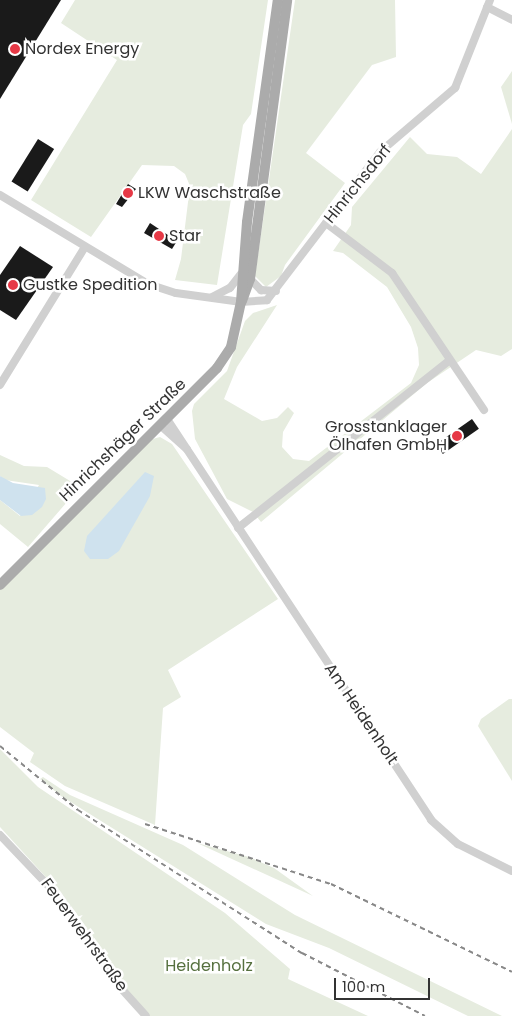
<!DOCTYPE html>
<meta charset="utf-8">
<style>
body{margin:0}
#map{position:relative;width:512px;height:1016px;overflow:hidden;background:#fff;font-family:Poppins,sans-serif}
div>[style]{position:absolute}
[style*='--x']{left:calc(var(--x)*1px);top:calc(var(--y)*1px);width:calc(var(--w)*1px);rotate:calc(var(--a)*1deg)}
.green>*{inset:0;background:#e6ecdf}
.water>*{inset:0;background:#cfe2ee}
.building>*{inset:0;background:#1a1a1a;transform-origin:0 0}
.minor>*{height:8px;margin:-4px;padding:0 4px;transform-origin:4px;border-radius:4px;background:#d0d0d0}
.major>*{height:10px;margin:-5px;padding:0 5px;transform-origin:5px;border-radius:5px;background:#ababab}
.rail>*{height:2px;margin-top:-1px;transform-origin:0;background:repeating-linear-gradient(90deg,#888 0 5px,transparent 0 9px)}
.dots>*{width:14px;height:14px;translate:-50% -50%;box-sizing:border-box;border:2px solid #fff;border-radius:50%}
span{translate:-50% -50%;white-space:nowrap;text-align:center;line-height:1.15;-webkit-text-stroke:5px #fff;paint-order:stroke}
.poi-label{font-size:16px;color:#333}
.left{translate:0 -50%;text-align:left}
.right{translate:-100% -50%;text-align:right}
.street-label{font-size:16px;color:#333}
.park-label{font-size:16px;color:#56703f}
.scale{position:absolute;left:334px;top:978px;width:96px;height:22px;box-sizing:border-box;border:2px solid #333;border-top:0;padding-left:6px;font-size:15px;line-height:18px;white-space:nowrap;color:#333;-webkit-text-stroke:4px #fff;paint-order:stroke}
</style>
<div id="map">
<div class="green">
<div style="clip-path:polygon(75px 0,268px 0,251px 114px,243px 125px,217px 285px,175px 280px,181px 259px,190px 186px,185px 174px,174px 166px,142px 165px,91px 237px,31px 200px,117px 60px,61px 23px)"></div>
<div style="clip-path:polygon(295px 0,395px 0,396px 57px,372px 65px,306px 153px,345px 183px,285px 265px,281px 276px,266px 287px,255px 276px)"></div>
<div style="clip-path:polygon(512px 71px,512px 124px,501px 87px)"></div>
<div style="clip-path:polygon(512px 129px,512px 349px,501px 356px,476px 350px,427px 383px,261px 522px,253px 512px,227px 499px,195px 439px,192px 411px,194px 404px,227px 371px,245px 321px,253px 313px,277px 305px,237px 367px,224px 399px,262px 421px,277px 418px,288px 407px,294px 413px,283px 432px,282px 447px,293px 459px,309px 461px,411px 383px,419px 365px,418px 348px,411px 327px,387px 287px,343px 253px,333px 251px,351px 225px,352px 207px,410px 137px,427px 154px,457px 157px,481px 174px)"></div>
<div style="clip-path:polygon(160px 437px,172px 444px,278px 599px,168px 670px,181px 697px,163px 708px,155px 825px,65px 786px,30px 762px,34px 753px,0 727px,0 590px,149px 440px)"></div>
<div style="clip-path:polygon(0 455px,24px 466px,47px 467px,80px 487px,28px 547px,0 524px,0 500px,20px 516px,39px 485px,5px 480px,0 476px)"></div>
<div style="clip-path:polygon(509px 699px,512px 699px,512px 781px,478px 726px,481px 719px)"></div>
<div style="clip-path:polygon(0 749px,38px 787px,225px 913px,290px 969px,288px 979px,368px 1016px,150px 1016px,122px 985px,64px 897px,0 827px)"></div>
<div style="clip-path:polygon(43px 777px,70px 795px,183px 845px,295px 915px,502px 1016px,468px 1016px,329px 948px,266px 924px,61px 796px,40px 779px)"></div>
<div style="clip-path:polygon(197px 843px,249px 857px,274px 868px,313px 896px)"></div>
</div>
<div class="water">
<div style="clip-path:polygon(145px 472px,154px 476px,150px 496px,119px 551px,108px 559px,90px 559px,84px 551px,87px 536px)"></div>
<div style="clip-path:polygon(0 476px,13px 483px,45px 488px,46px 499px,42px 507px,32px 515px,21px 516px,0 500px)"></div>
</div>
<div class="building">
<div style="clip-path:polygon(0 0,61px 0,0 99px)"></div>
<div style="left:38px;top:139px;width:19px;height:50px;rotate:32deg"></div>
<div style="clip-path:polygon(128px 184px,136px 189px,122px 207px,116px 204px)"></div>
<div style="clip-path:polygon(150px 223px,177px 241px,172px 249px,144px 233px)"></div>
<div style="clip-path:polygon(20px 246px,53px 267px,16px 320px,0 310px,0 275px)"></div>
<div style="left:472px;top:419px;width:12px;height:44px;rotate:55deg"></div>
</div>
<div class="minor">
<div style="--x:487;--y:7;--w:28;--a:27"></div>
<div style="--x:0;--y:195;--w:173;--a:31"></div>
<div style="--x:148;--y:284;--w:29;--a:18"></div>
<div style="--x:176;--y:293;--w:66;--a:7.9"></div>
<div style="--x:241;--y:302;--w:26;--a:-4"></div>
<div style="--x:267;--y:300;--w:186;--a:-52.6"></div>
<div style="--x:380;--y:152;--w:99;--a:-40.5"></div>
<div style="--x:455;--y:88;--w:95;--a:-68.3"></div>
<div style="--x:326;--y:223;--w:83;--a:37.1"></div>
<div style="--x:392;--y:273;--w:165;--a:56.1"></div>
<div style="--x:250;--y:279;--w:16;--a:45"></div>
<div style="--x:261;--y:290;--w:15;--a:4"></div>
<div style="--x:212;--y:297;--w:20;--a:-27"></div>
<div style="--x:230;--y:288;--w:18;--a:-52"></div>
<div style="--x:0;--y:385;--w:162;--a:-58.4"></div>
<div style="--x:167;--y:419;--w:480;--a:56.6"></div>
<div style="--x:431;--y:820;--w:36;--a:42"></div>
<div style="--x:458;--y:844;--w:60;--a:26.6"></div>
<div style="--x:160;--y:425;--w:36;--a:42"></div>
<div style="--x:238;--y:528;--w:269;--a:-38.4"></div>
<div style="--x:0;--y:835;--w:87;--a:46.4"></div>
<div style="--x:60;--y:898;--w:106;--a:56.2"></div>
<div style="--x:119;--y:986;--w:40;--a:48"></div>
</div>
<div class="major">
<div style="--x:242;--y:301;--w:23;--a:-70"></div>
<div style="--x:250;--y:279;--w:281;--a:-82.4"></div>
<div style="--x:0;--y:585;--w:307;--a:-45"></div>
<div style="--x:217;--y:368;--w:25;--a:-56"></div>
<div style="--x:231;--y:347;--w:46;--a:-77.5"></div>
<div style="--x:241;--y:302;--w:80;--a:-85.7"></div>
<div style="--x:247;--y:222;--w:224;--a:-82.1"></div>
</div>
<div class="rail">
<div style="--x:0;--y:746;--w:101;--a:39.4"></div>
<div style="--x:78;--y:810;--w:266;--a:32.6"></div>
<div style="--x:302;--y:953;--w:138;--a:27.1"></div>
<div style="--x:145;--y:824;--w:195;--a:17.9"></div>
<div style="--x:331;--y:884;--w:201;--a:25.9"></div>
</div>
<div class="dots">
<div style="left:15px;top:49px;background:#e63946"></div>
<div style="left:128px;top:193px;background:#e63946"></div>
<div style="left:159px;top:236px;background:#e63946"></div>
<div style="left:13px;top:285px;background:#e63946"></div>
<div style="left:457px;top:436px;background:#e63946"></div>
</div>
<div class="poi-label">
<span class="left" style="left:25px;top:49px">Nordex Energy</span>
<span class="left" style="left:138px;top:193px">LKW Waschstraße</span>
<span class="left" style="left:169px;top:236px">Star</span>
<span class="left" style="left:23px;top:285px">Gustke Spedition</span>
<span class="right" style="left:447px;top:436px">Grosstanklager<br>Ölhafen GmbH</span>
</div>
<div class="street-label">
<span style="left:358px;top:184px;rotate:-51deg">Hinrichsdorf</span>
<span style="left:123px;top:440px;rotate:-44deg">Hinrichshäger Straße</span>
<span style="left:361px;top:714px;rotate:56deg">Am Heidenholt</span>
<span style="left:84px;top:935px;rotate:54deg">Feuerwehrstraße</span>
</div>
<div class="park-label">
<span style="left:209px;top:966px">Heidenholz</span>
</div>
<div class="scale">100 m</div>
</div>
